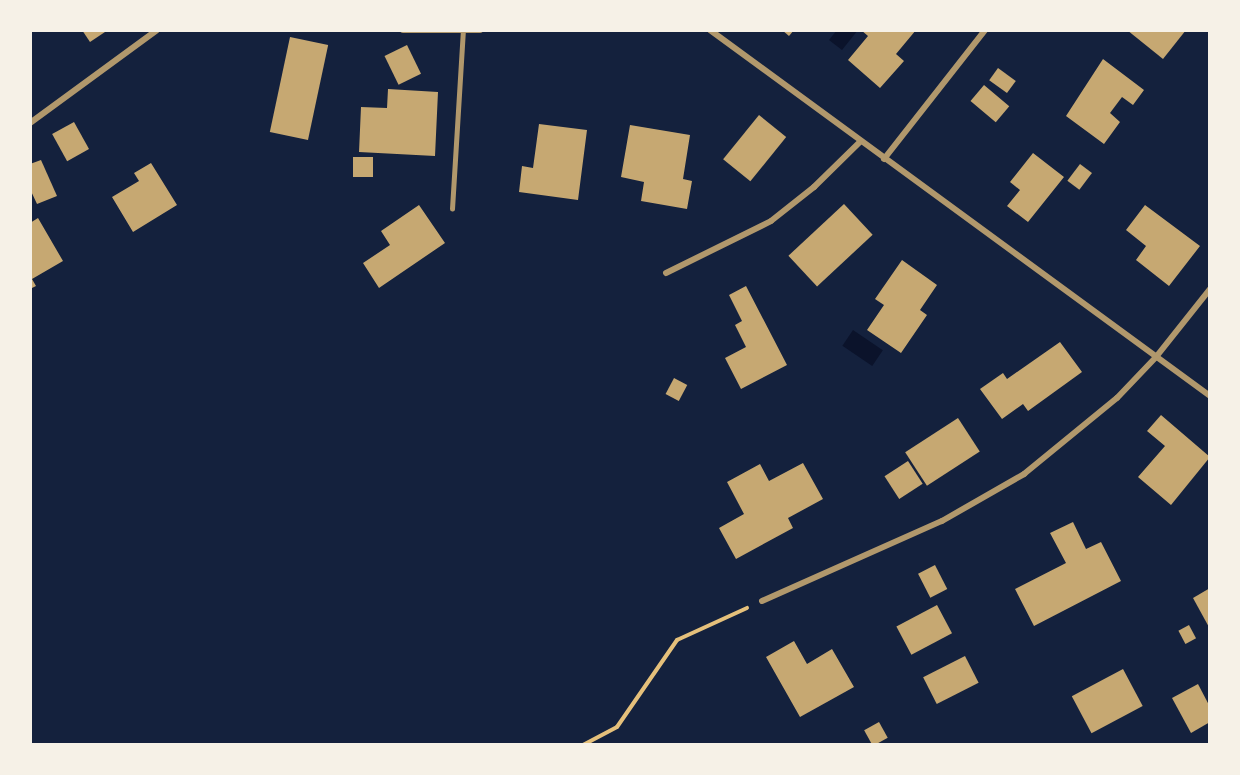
<!DOCTYPE html>
<style>
body{margin:0}
#map{position:relative;width:1240px;height:775px;overflow:hidden;background:#14213d;font-family:Rubik,sans-serif}
div>[style]{position:absolute}
[style*='--x']{left:calc(var(--x)*1px);top:calc(var(--y)*1px);width:calc(var(--w)*1px);rotate:calc(var(--a)*1deg)}
.water>*{inset:0;background:#0b132b;transform-origin:0 0}
.building>*{inset:0;background:#c6a872;transform-origin:0 0}
.path>*{height:4px;margin:-2px;padding:0 2px;transform-origin:2px;border-radius:2px;background:#e5c07b}
.service>*{height:4.5px;margin:-2.25px;padding:0 2.25px;transform-origin:2.25px;border-radius:2.25px;background:#b1986c}
.minor>*{height:6px;margin:-3px;padding:0 3px;transform-origin:3px;border-radius:3px;background:#b1986c}
span{translate:-50% -50%;white-space:nowrap;text-align:center;line-height:1.15;-webkit-text-stroke:6px #f6f1e7;paint-order:stroke}
.frame{position:absolute;inset:0;border:32px solid #f6f1e7;pointer-events:none}
</style>
<div id="map">
<div class="water">
<div style="clip-path:polygon(837px 30px,858px 30px,842px 50px,829px 40px)"></div>
<div style="left:853px;top:330px;width:36px;height:19px;rotate:34deg"></div>
</div>
<div class="building">
<div style="clip-path:polygon(82px 30px,108px 30px,90px 42px)"></div>
<div style="clip-path:polygon(782px 30px,794px 30px,789px 36px)"></div>
<div style="clip-path:polygon(861px 30px,916px 30px,896px 54px,904px 61px,880px 88px,848px 60px,868px 36px)"></div>
<div style="clip-path:polygon(1127px 30px,1186px 30px,1163px 59px)"></div>
<div style="left:290px;top:37px;width:39px;height:97px;rotate:12deg"></div>
<div style="left:407px;top:45px;width:32px;height:25px;rotate:64deg"></div>
<div style="clip-path:polygon(1103px 59px,1144px 90px,1133px 105px,1122px 97px,1110px 113px,1120px 122px,1104px 144px,1066px 116px)"></div>
<div style="left:998px;top:68px;width:22px;height:15px;rotate:36deg"></div>
<div style="left:984px;top:85px;width:33px;height:21px;rotate:40deg"></div>
<div style="clip-path:polygon(388px 89px,438px 92px,435px 156px,359px 152px,361px 107px,387px 108px)"></div>
<div style="left:759px;top:115px;width:35px;height:57px;rotate:39deg"></div>
<div style="left:74px;top:122px;width:31px;height:25px;rotate:61deg"></div>
<div style="clip-path:polygon(539px 124px,587px 130px,578px 200px,519px 192px,522px 166px,533px 168px)"></div>
<div style="clip-path:polygon(630px 125px,690px 135px,683px 179px,692px 181px,687px 209px,641px 201px,644px 182px,621px 177px)"></div>
<div style="clip-path:polygon(1033px 153px,1064px 177px,1028px 222px,1007px 206px,1020px 190px,1010px 182px)"></div>
<div style="left:353px;top:157px;width:20px;height:20px"></div>
<div style="clip-path:polygon(41px 160px,57px 196px,37px 204px,30px 189px,30px 164px)"></div>
<div style="clip-path:polygon(151px 163px,177px 205px,133px 232px,112px 197px,139px 181px,134px 173px)"></div>
<div style="left:1080px;top:164px;width:15px;height:21px;rotate:37deg"></div>
<div style="left:844px;top:204px;width:42px;height:76px;rotate:47deg"></div>
<div style="clip-path:polygon(419px 205px,445px 243px,379px 288px,363px 263px,390px 245px,381px 231px)"></div>
<div style="clip-path:polygon(1145px 205px,1200px 246px,1169px 286px,1136px 260px,1146px 246px,1126px 230px)"></div>
<div style="clip-path:polygon(38px 218px,63px 261px,32px 279px,36px 286px,30px 289px,30px 223px)"></div>
<div style="clip-path:polygon(902px 260px,937px 285px,920px 310px,927px 315px,901px 353px,867px 330px,884px 305px,875px 299px)"></div>
<div style="clip-path:polygon(746px 286px,787px 365px,741px 389px,725px 358px,746px 347px,735px 325px,742px 321px,729px 295px)"></div>
<div style="clip-path:polygon(1060px 342px,1082px 372px,1028px 411px,1023px 404px,1002px 419px,980px 389px,1003px 373px,1007px 379px)"></div>
<div style="left:674px;top:378px;width:15px;height:18px;rotate:28deg"></div>
<div style="clip-path:polygon(1161px 415px,1210px 457px,1171px 505px,1138px 477px,1165px 446px,1147px 431px)"></div>
<div style="left:958px;top:418px;width:40px;height:63px;rotate:57deg"></div>
<div style="left:908px;top:461px;width:27px;height:28px;rotate:57deg"></div>
<div style="clip-path:polygon(803px 463px,823px 499px,788px 518px,793px 528px,736px 559px,719px 528px,744px 514px,727px 482px,760px 464px,769px 481px)"></div>
<div style="clip-path:polygon(1073px 522px,1086px 549px,1101px 542px,1121px 581px,1034px 626px,1015px 589px,1066px 563px,1050px 533px)"></div>
<div style="left:935px;top:565px;width:27px;height:19px;rotate:63deg"></div>
<div style="clip-path:polygon(1210px 588px,1210px 629px,1193px 598px)"></div>
<div style="left:937px;top:605px;width:32px;height:46px;rotate:62deg"></div>
<div style="left:1189px;top:625px;width:15px;height:12px;rotate:62deg"></div>
<div style="clip-path:polygon(794px 641px,807px 664px,832px 649px,854px 687px,800px 717px,766px 657px)"></div>
<div style="left:965px;top:656px;width:30px;height:47px;rotate:63deg"></div>
<div style="left:1123px;top:669px;width:42px;height:58px;rotate:62deg"></div>
<div style="clip-path:polygon(1198px 684px,1210px 707px,1210px 722px,1191px 733px,1172px 698px)"></div>
<div style="left:879px;top:722px;width:18px;height:17px;rotate:61deg"></div>
</div>
<div class="path">
<div style="--x:583;--y:745;--w:38;--a:-28"></div>
<div style="--x:617;--y:727;--w:106;--a:-55.4"></div>
<div style="--x:677;--y:640;--w:77;--a:-24.6"></div>
</div>
<div class="service">
<div style="--x:452;--y:209;--w:178;--a:-86.5"></div>
</div>
<div class="minor">
<div style="--x:403;--y:30;--w:77;--a:0"></div>
<div style="--x:710;--y:30;--w:620;--a:36.2"></div>
<div style="--x:30;--y:123;--w:157;--a:-36.2"></div>
<div style="--x:884;--y:159;--w:164;--a:-51.9"></div>
<div style="--x:666;--y:273;--w:117;--a:-26.3"></div>
<div style="--x:771;--y:221;--w:55;--a:-38.3"></div>
<div style="--x:814;--y:187;--w:64;--a:-44.4"></div>
<div style="--x:762;--y:601;--w:197;--a:-24"></div>
<div style="--x:942;--y:521;--w:95;--a:-29.8"></div>
<div style="--x:1024;--y:474;--w:120;--a:-39.3"></div>
<div style="--x:1117;--y:398;--w:57;--a:-46.4"></div>
<div style="--x:1156;--y:357;--w:87;--a:-51.5"></div>
</div>
<div class="frame"></div>
</div>
